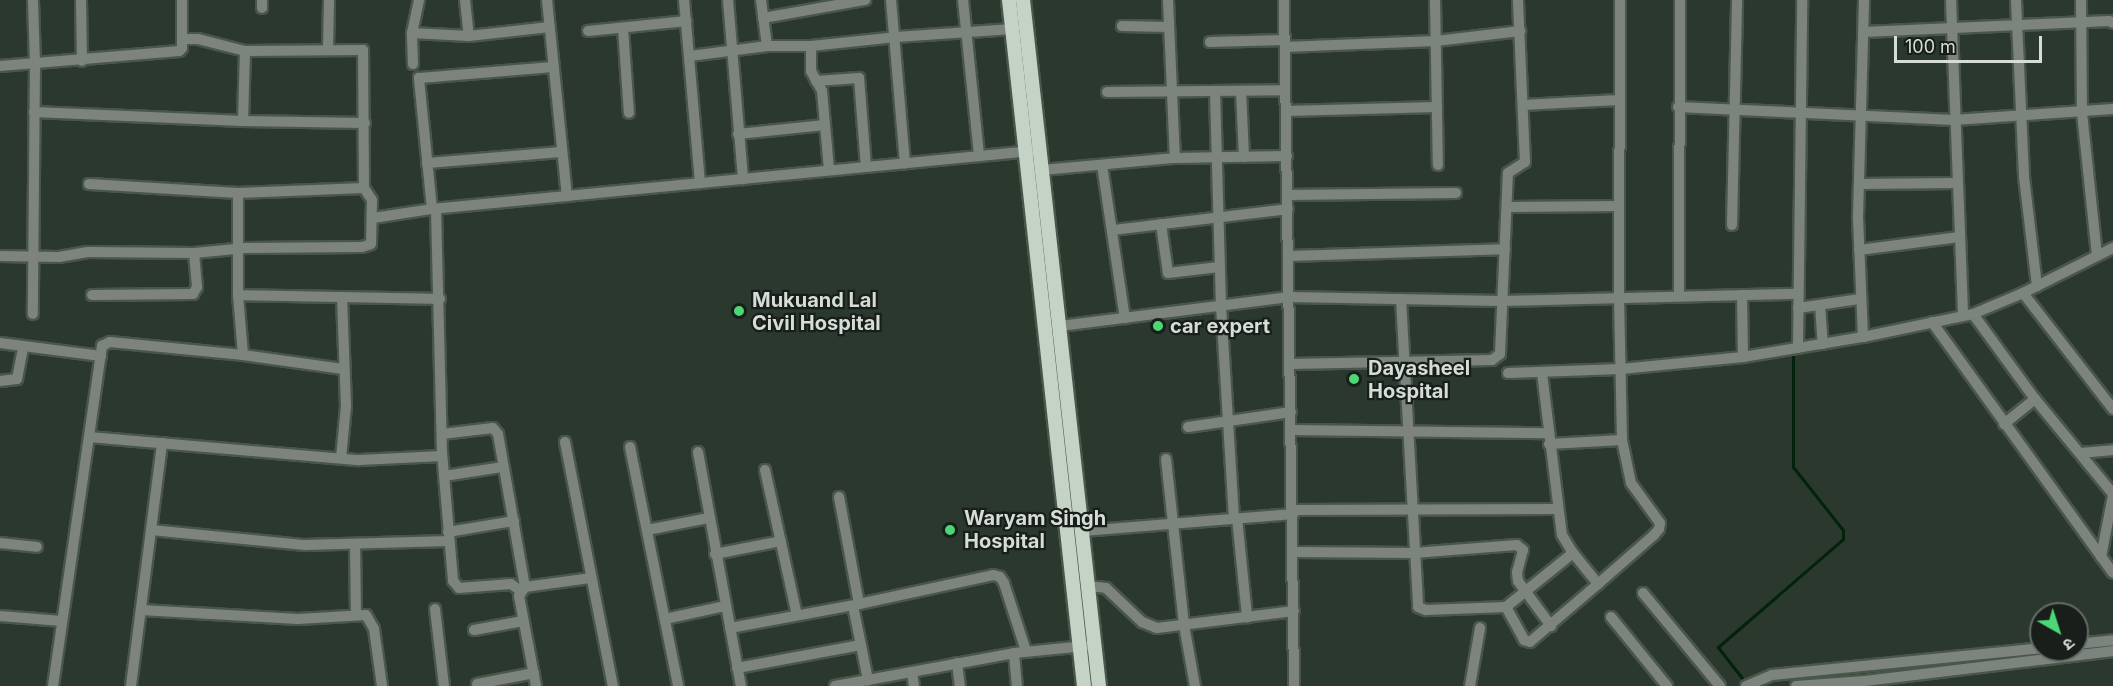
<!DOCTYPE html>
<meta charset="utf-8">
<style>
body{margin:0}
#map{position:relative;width:2113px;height:686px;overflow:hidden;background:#2b382d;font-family:Inter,"Noto Sans Devanagari",sans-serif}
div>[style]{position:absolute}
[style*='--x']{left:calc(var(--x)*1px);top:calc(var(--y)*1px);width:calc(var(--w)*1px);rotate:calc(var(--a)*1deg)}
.stream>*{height:3px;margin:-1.5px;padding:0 1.5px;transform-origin:1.5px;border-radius:1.5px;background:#02220c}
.roads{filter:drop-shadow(2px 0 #4a564b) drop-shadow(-2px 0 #4a564b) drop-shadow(0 2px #4a564b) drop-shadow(0 -2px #4a564b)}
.minor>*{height:10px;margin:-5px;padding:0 5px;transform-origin:5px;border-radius:5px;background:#7d847e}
.major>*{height:14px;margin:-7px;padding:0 7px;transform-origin:7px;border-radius:7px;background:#c5d3c7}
.dots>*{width:16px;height:16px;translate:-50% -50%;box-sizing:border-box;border:3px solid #181e19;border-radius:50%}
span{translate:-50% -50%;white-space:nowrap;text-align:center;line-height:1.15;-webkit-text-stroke:4.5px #181e19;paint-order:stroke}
.poi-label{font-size:20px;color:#d5ddd6;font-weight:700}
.left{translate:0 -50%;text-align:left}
.north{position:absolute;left:2029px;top:602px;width:60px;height:60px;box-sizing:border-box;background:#181e19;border:2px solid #646a65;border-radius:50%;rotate:141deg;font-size:16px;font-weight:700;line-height:24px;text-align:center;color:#d5ddd6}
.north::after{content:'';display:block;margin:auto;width:21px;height:27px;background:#4dd676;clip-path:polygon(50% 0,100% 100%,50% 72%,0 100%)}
.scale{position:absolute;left:1894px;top:36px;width:148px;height:27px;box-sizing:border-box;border:3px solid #d5ddd6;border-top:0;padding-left:8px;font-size:18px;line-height:21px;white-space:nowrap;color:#d5ddd6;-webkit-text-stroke:4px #181e19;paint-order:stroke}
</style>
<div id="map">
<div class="stream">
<div style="--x:1742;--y:678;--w:39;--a:-128"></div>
<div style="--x:1718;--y:647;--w:165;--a:-40.8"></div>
<div style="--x:1843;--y:539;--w:9;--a:-90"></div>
<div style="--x:1843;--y:530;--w:80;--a:-128.4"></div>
<div style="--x:1793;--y:467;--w:114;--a:-90"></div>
</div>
<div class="roads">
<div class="minor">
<div style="--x:33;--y:0;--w:63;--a:88.2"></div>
<div style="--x:35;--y:63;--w:251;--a:90.5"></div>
<div style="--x:81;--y:0;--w:61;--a:89.1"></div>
<div style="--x:465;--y:0;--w:36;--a:84"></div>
<div style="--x:547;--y:0;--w:197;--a:84.2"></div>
<div style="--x:684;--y:0;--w:184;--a:85"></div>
<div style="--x:728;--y:0;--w:180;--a:85.2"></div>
<div style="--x:761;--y:0;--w:46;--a:82.6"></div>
<div style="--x:891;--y:0;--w:164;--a:85.1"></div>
<div style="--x:963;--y:0;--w:157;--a:84.1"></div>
<div style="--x:1168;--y:0;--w:158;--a:87.5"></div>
<div style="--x:1284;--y:0;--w:686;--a:89.16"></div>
<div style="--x:1435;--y:0;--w:165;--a:89"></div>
<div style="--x:1951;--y:0;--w:315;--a:87.8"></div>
<div style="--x:2016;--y:0;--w:177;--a:87.4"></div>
<div style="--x:2024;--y:177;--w:110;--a:83.2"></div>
<div style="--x:2081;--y:0;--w:113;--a:89.5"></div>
<div style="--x:2082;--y:113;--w:143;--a:84"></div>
<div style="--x:262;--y:8;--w:8;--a:-90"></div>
<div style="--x:763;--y:18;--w:104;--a:-10"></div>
<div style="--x:1122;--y:26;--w:47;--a:1.2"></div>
<div style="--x:623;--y:28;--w:85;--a:86"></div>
<div style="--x:588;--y:31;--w:99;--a:-5.8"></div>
<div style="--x:1864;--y:32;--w:245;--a:-2.6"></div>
<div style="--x:2109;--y:21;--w:4;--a:27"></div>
<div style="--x:412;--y:33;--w:57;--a:3"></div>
<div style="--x:469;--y:36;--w:81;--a:-6.4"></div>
<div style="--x:1210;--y:42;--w:75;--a:-1.5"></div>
<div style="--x:811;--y:46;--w:25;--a:90"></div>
<div style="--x:811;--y:71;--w:23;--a:61"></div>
<div style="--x:822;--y:91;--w:79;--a:84.9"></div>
<div style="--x:1285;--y:47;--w:151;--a:-2.3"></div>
<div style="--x:1436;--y:41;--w:85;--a:-6.8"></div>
<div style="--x:328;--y:49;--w:49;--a:-88.8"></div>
<div style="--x:690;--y:56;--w:78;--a:-7.4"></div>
<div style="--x:767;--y:46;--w:44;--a:0"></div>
<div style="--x:811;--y:46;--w:85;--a:-6"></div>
<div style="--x:896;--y:37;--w:117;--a:-3.9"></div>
<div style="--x:413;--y:64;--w:31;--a:-92"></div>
<div style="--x:412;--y:33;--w:34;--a:-78"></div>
<div style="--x:0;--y:66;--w:180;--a:-4.8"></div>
<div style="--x:179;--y:51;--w:4;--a:-45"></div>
<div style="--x:182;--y:48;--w:48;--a:-90"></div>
<div style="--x:816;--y:81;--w:43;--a:-4"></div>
<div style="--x:859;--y:78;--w:89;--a:85.5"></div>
<div style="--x:1241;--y:91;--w:66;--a:87.4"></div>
<div style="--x:1107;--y:92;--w:178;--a:-0.6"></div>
<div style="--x:1215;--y:92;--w:214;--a:88.4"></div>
<div style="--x:1221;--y:306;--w:213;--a:86.5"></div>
<div style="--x:1523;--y:105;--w:96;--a:-3"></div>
<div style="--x:1678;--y:107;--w:276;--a:2.7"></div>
<div style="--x:1954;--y:120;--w:159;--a:-4"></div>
<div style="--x:1286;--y:111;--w:151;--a:-1.5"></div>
<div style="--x:34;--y:112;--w:209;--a:2.5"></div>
<div style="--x:243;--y:121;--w:122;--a:0.9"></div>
<div style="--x:243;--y:121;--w:70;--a:-88.4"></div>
<div style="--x:738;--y:134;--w:87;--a:-5.9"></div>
<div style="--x:427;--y:163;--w:135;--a:-4.7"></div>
<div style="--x:1102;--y:165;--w:155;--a:81.5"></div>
<div style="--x:1042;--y:170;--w:134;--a:-5.2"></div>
<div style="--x:1175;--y:158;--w:112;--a:-1"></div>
<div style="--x:89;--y:184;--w:149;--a:3.5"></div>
<div style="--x:238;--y:193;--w:126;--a:-2.3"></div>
<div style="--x:1859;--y:184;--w:98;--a:-0.6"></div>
<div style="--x:238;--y:193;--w:102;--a:90"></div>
<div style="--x:238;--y:295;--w:60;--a:85.2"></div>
<div style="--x:1287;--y:195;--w:169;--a:-0.7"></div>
<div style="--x:1508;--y:207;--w:110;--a:-0.5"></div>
<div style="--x:432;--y:209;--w:132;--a:-95.7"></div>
<div style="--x:419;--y:78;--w:135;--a:-4.7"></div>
<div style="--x:436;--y:209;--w:243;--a:88.6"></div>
<div style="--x:442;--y:452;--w:129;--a:85.1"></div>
<div style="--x:453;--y:581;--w:9;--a:49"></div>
<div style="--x:459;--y:588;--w:52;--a:-4.4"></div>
<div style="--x:511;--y:584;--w:12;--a:35"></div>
<div style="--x:373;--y:218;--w:60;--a:-8.7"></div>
<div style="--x:432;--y:209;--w:602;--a:-5.53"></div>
<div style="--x:1161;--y:224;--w:49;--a:81.9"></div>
<div style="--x:1168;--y:273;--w:51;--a:-6.7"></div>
<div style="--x:1732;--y:225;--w:225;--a:-88.7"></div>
<div style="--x:1113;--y:230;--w:176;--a:-6.8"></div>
<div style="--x:1859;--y:250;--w:101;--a:-7.4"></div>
<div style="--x:0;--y:256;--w:59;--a:1"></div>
<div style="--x:59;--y:257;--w:29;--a:-10"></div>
<div style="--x:88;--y:252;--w:106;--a:0.5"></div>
<div style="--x:194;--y:253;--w:52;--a:-5.5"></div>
<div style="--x:246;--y:248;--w:116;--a:-0.5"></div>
<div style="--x:362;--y:247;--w:9;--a:-18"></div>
<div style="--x:371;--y:244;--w:44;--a:-88.7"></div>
<div style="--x:372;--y:200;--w:14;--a:-124"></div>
<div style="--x:364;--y:188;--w:138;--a:-90.4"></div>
<div style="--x:363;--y:50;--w:118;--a:179.5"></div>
<div style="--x:245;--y:51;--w:49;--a:-165.7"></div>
<div style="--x:198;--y:39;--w:16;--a:180"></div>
<div style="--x:1288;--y:256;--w:217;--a:-1.8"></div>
<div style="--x:2023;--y:293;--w:147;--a:52.2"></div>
<div style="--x:92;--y:295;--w:101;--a:-0.6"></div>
<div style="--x:193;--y:294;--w:8;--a:-60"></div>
<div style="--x:197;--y:287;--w:34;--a:-95"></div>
<div style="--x:238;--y:295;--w:202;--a:1.1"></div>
<div style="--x:1679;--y:295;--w:295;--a:-89.8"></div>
<div style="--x:1742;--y:295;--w:62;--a:89.1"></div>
<div style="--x:1401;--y:299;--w:308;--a:86.8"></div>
<div style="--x:1418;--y:607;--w:9;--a:21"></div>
<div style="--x:1426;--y:610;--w:80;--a:-2.1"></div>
<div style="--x:1506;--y:607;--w:38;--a:61"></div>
<div style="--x:1524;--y:640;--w:6;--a:18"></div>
<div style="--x:1530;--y:642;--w:89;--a:-40.5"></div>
<div style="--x:1820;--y:305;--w:39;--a:86"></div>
<div style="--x:1798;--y:308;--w:63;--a:-8.3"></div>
<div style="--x:1973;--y:314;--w:105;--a:53.9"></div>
<div style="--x:2035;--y:399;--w:123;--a:50.6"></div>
<div style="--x:1932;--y:322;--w:309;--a:54.2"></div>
<div style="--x:1060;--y:326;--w:231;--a:-7.2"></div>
<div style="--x:1289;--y:297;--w:212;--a:1.1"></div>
<div style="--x:1501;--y:301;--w:297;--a:-1.4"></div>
<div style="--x:1863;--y:337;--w:121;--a:-92.4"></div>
<div style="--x:1858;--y:216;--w:216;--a:-88.4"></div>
<div style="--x:0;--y:343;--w:102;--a:7.3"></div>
<div style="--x:1798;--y:348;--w:348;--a:-89.3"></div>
<div style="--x:1290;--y:364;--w:202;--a:-1.1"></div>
<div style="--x:1492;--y:360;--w:10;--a:-37"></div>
<div style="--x:1500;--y:354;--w:181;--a:-87.5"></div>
<div style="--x:1508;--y:173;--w:20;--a:-33"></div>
<div style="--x:1525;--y:162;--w:162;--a:-92.5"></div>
<div style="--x:1508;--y:373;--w:113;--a:-2"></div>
<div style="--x:1621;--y:369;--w:123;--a:-5.6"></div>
<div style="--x:1743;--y:357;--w:122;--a:-9.5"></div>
<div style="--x:1863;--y:337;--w:112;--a:-11.8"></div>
<div style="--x:1973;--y:314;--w:54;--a:-22.8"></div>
<div style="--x:2023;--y:293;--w:101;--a:-26.6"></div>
<div style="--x:1542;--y:373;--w:163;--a:83"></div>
<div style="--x:1562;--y:535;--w:21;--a:59"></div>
<div style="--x:1573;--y:553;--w:40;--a:51"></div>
<div style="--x:1598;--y:584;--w:74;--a:-41.2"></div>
<div style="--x:1654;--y:535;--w:8;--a:-50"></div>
<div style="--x:1659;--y:529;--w:6;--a:-81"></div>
<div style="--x:1660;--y:523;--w:49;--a:-125.9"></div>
<div style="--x:1631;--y:483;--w:44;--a:-101.8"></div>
<div style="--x:1622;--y:440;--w:142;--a:-91.2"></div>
<div style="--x:1619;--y:298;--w:298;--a:-89.8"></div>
<div style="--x:0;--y:381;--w:17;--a:-7"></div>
<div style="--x:17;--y:379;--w:33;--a:-79"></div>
<div style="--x:2004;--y:424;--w:40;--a:-39"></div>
<div style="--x:1188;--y:427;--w:104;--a:-8.3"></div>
<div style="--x:1292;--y:430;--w:256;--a:0.7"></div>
<div style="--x:442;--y:434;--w:51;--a:-6.7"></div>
<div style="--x:493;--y:428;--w:8;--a:50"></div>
<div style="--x:498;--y:434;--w:155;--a:80"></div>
<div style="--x:525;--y:587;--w:11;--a:124"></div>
<div style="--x:519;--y:596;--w:92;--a:79.3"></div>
<div style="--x:89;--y:437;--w:271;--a:4.9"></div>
<div style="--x:359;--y:460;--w:83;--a:-2.8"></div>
<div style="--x:565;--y:442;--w:249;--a:78.9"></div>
<div style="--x:1549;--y:444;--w:73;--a:-3.1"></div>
<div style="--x:630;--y:447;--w:244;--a:78.6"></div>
<div style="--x:698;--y:452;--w:238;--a:79.6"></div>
<div style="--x:2080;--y:453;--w:33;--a:-5"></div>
<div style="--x:341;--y:458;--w:52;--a:-84.5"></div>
<div style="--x:346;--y:406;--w:109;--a:-92.1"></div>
<div style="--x:1166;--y:459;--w:167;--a:83.8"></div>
<div style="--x:1184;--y:625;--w:62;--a:79.8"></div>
<div style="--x:765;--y:470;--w:148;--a:77.6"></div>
<div style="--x:444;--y:476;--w:60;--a:-8.7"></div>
<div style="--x:839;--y:497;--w:109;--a:79.4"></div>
<div style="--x:1293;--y:510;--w:264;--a:-0.2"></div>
<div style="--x:1237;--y:518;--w:100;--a:84.2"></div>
<div style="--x:151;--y:530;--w:155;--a:5.6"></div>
<div style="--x:305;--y:545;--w:144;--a:-1.6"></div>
<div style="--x:647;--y:530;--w:62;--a:-11.1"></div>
<div style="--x:1083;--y:531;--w:211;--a:-4.6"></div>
<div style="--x:448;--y:532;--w:67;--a:-9.5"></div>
<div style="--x:0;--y:543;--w:37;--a:6"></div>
<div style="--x:355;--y:544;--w:70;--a:89.2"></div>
<div style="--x:1294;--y:552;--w:120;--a:0.5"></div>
<div style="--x:1414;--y:553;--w:103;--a:-4.4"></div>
<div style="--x:1517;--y:545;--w:8;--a:40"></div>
<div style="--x:1523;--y:550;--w:23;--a:105"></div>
<div style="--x:1517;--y:572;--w:9;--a:84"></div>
<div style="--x:1518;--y:581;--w:56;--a:53.7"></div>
<div style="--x:715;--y:554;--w:67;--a:-11.1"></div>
<div style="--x:2101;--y:557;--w:63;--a:-79"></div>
<div style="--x:1088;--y:586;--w:18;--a:6"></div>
<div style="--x:1106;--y:588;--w:50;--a:43.4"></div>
<div style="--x:1142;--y:622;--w:16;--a:22"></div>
<div style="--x:1157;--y:628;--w:138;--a:-7.1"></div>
<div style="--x:525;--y:587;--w:67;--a:-7.8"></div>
<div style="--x:1643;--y:593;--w:121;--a:50.4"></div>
<div style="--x:853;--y:606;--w:76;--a:78.5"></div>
<div style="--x:1506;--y:607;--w:86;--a:-38.9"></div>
<div style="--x:435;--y:609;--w:78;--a:83.3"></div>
<div style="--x:141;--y:610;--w:157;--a:3.3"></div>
<div style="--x:298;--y:619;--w:68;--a:-3.4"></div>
<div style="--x:366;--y:615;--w:16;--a:60"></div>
<div style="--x:374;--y:629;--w:58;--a:82"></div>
<div style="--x:0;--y:616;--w:62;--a:4.6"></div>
<div style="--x:1611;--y:617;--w:89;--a:50.9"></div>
<div style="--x:665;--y:619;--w:61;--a:-12.2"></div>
<div style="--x:730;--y:628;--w:131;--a:-10.5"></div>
<div style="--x:859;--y:604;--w:137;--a:-12.2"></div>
<div style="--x:993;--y:575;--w:7;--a:16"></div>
<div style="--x:1000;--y:577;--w:7;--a:56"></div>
<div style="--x:1004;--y:583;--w:71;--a:72.1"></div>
<div style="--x:474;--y:630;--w:50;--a:-10.4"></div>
<div style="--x:2077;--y:644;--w:36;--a:-6"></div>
<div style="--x:1014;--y:653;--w:33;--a:85"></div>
<div style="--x:957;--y:663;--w:23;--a:83"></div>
<div style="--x:737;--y:668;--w:126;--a:-10.5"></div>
<div style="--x:912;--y:672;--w:14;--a:82"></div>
<div style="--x:477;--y:684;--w:58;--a:-10.9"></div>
<div style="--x:53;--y:686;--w:344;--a:-81.8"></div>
<div style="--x:102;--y:346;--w:9;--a:-27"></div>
<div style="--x:110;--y:342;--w:134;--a:5.6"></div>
<div style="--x:243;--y:355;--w:101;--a:8"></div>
<div style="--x:131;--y:686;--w:245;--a:-82.7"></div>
<div style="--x:835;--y:686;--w:182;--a:-10.4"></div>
<div style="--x:1014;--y:653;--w:72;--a:-5.6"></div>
<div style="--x:1470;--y:686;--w:59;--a:-80.2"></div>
<div style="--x:1746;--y:686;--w:28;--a:-23"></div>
<div style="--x:1772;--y:675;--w:270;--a:-5.7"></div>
<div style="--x:1796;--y:686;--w:69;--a:-4.1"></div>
<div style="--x:1865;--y:681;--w:250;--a:-6.9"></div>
</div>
<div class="major">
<div style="--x:1009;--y:0;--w:690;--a:83.76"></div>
<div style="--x:1023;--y:0;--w:690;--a:83.68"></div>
</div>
</div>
<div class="dots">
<div style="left:739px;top:311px;background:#4dd676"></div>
<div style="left:1158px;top:326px;background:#4dd676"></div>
<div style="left:1354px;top:379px;background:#4dd676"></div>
<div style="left:950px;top:530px;background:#4dd676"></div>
</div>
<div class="poi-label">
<span class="left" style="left:752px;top:312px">Mukuand Lal<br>Civil Hospital</span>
<span class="left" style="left:1170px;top:326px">car expert</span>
<span class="left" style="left:1368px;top:380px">Dayasheel<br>Hospital</span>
<span class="left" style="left:964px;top:530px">Waryam Singh<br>Hospital</span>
</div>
<div class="north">उ</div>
<div class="scale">100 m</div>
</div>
